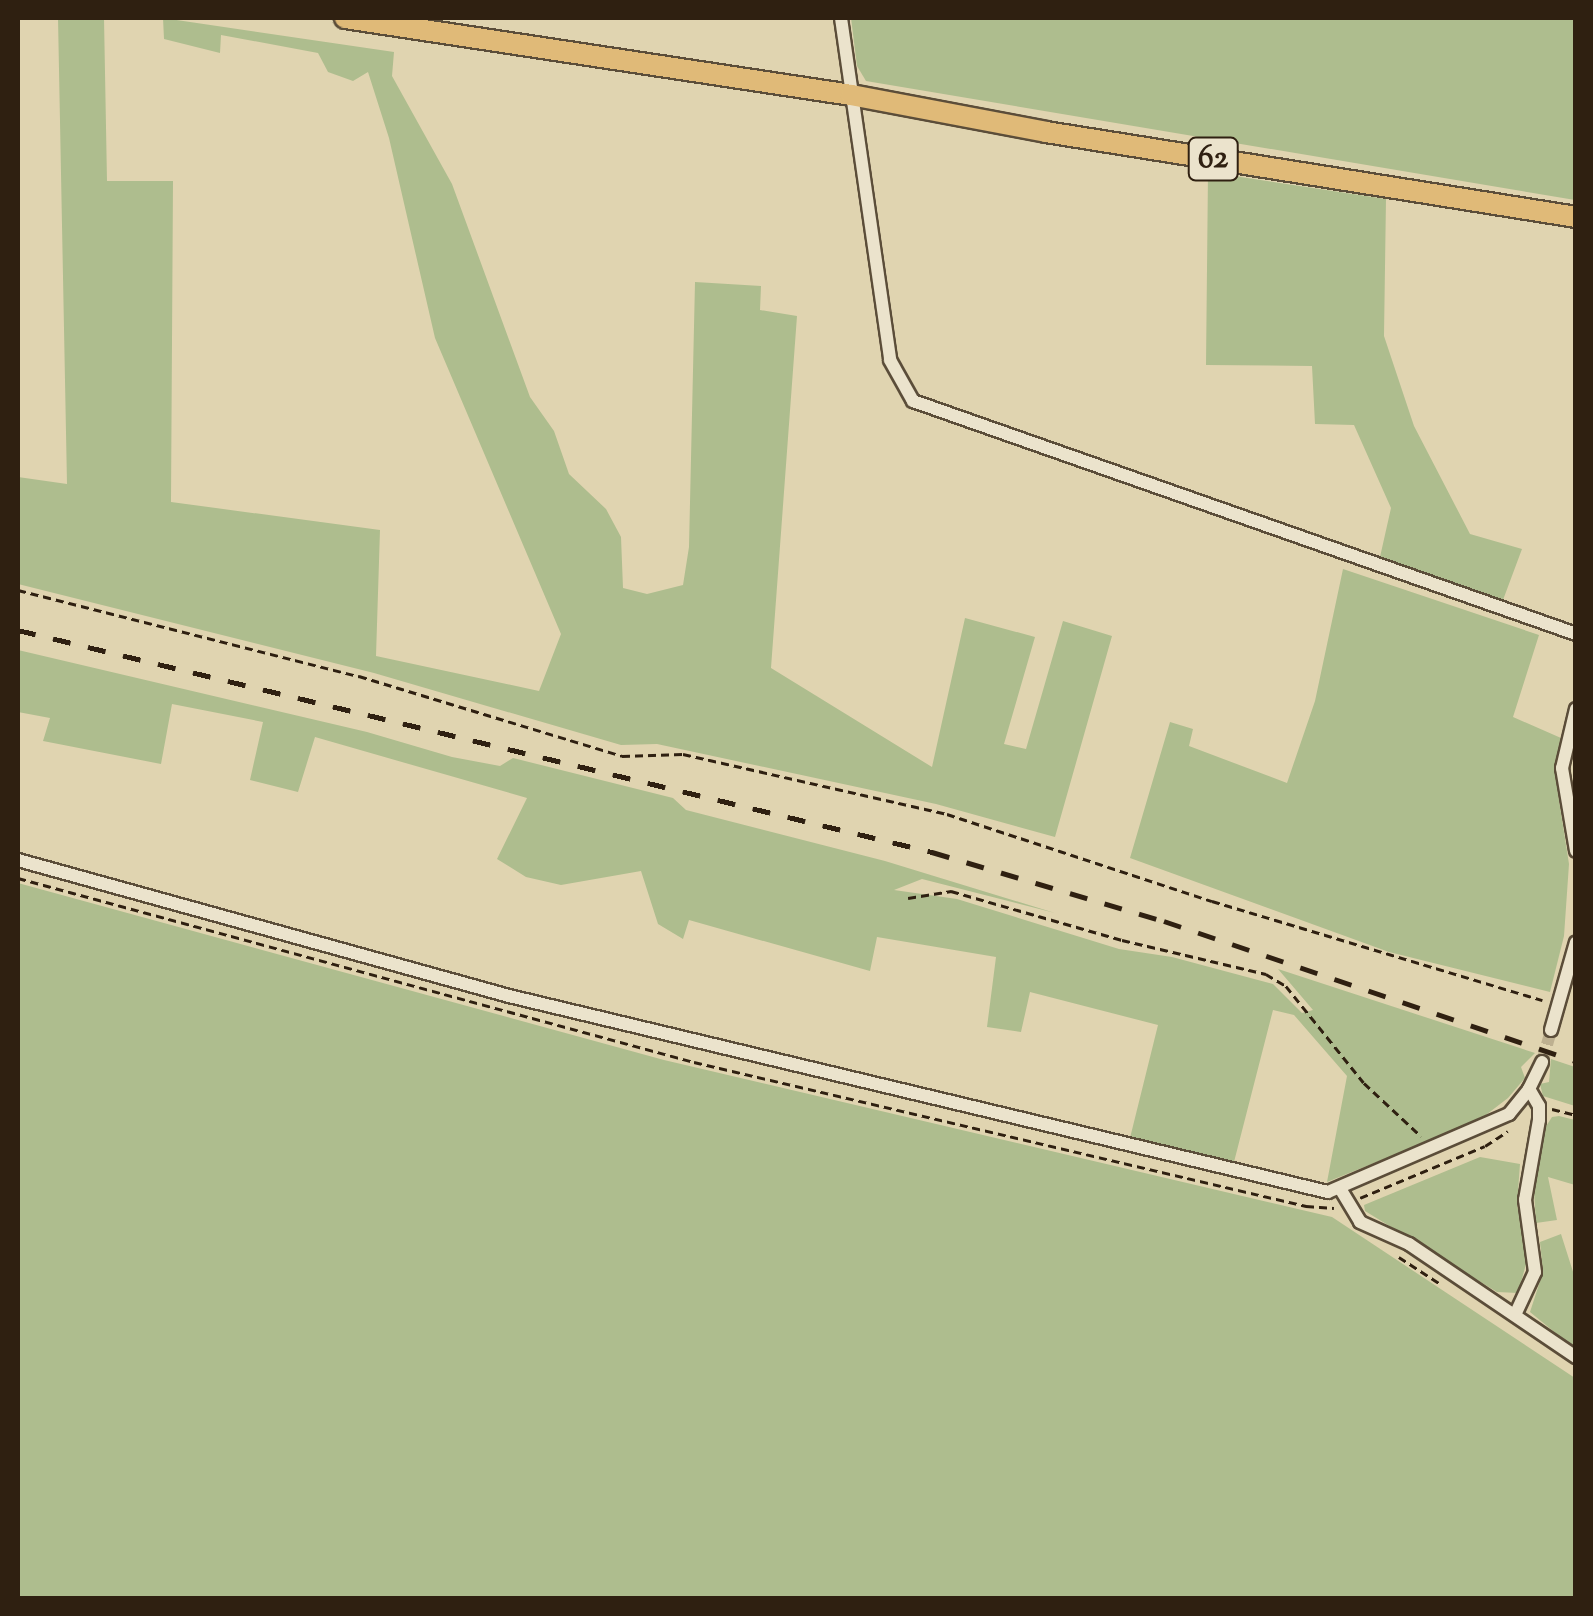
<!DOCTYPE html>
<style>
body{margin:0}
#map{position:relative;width:1593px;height:1616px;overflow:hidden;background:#e0d4b0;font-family:"Sorts Mill Goudy",serif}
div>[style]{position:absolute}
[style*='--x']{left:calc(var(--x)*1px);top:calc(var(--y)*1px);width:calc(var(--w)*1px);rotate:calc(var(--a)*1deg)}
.green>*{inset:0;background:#aebd8e}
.street-tunnel>*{height:12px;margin-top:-6px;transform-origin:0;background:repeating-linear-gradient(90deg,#bdb090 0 12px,transparent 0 18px)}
.path>*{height:2.5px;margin-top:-1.25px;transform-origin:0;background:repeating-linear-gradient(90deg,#2f2011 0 8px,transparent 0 13px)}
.roads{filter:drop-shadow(2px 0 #5b4d39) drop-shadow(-2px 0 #5b4d39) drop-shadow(0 2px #5b4d39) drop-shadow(0 -2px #5b4d39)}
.street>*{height:12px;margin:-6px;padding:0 6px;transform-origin:6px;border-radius:6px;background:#ebe3cc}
.primary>*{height:20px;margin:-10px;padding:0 10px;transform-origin:10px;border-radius:10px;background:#e0ba78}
.rail>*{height:5px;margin-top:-2.5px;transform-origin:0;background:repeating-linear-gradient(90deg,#2f2011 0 18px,transparent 0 36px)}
span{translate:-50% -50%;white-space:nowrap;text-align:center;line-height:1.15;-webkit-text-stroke:9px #ebe3cc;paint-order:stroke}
.shield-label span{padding:2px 8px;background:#ebe3cc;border:2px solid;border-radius:8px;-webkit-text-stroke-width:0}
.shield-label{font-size:32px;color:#2f2011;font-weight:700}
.frame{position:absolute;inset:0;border:20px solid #2f2011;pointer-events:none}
</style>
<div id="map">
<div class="green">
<div style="clip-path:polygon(58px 18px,104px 18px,107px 181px,173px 181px,171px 502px,380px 530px,376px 656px,539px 691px,561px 634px,435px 338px,389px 138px,368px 72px,353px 81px,328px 72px,318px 53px,221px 35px,220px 53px,164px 39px,163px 18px,394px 52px,392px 76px,452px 184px,530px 397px,554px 431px,569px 474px,606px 509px,621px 537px,623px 588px,647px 594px,683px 585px,689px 547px,695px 282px,761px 286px,760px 310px,797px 316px,771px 668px,932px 767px,965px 618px,1035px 637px,1004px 744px,1026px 749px,1063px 621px,1112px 636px,1055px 837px,936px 804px,657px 744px,621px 745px,374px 673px,18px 584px,18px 477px,67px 484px)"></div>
<div style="clip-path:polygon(851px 18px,1575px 18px,1575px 200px,866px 81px,857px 66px)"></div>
<div style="clip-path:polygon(1208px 172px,1386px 199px,1384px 336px,1414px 426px,1470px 534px,1522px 549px,1503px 600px,1380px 557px,1391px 508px,1354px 425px,1315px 424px,1312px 366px,1206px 365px)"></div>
<div style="clip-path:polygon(1343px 569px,1539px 635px,1513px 717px,1561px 738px,1554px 768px,1569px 864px,1564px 936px,1550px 992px,1389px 952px,1130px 858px,1170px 722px,1193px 729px,1189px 746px,1287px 783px,1315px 701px)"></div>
<div style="clip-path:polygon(18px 650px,367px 732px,452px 757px,500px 766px,513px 758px,673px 798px,686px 810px,885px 861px,1055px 913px,922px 879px,894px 890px,957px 899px,1119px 949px,1172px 957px,1273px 984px,1302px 1013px,1313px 1010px,1278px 969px,1535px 1053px,1521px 1067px,1525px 1078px,1508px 1098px,1478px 1121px,1327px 1182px,1347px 1076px,1294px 1015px,1273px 1010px,1234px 1162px,1130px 1138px,1158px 1025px,1030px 992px,1021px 1032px,987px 1027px,996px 957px,877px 937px,870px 971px,689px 920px,683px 939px,658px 924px,641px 871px,561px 885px,526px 877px,497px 859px,527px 798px,315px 737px,298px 792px,250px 780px,263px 722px,172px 704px,161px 764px,43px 741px,50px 718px,18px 712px)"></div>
<div style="clip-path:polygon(18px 883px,664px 1060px,1332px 1217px,1575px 1378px,1575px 1598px,18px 1598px)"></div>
<div style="clip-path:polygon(1551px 1059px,1575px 1067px,1575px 1106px,1543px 1096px,1540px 1084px,1549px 1082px)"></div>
<div style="clip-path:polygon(1559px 1116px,1575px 1120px,1575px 1185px,1548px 1177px,1557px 1220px,1536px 1223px,1533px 1176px,1543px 1131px,1552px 1117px)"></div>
<div style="clip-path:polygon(1480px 1157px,1520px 1164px,1517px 1205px,1528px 1257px,1518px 1293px,1497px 1292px,1365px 1211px,1364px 1205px)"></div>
<div style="clip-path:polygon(1561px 1234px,1575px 1278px,1575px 1349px,1530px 1312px,1543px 1272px,1540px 1242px)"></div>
</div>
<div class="street-tunnel">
<div style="--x:1542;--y:1062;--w:33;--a:-74"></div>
</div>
<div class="path">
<div style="--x:18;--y:590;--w:352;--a:14.2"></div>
<div style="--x:359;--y:676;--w:275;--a:16.9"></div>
<div style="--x:622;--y:756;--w:61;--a:-1.9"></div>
<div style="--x:683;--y:754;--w:271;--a:12.8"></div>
<div style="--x:947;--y:814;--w:279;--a:18.2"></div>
<div style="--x:1212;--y:901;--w:345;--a:16.7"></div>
<div style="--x:18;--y:878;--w:701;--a:15.23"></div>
<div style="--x:694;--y:1062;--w:629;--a:13.24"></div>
<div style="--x:1306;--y:1206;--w:28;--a:4"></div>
<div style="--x:908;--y:898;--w:44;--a:-9.2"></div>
<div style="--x:951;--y:891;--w:178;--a:16"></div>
<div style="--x:1122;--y:940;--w:148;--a:13.3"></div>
<div style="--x:1266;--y:974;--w:23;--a:31"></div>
<div style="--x:1286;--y:986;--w:124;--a:51.2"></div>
<div style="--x:1364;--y:1083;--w:78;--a:42.9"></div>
<div style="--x:1552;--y:1109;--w:25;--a:14"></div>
<div style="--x:1360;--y:1198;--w:135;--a:-22.6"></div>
<div style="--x:1485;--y:1146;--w:27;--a:-33"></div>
<div style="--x:1399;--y:1257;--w:51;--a:33.1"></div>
</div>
<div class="roads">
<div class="street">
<div style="--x:841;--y:18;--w:345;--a:81.8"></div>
<div style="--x:890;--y:360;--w:47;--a:60.7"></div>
<div style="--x:913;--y:401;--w:703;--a:19.36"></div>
<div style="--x:1576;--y:709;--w:61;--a:103.3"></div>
<div style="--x:1562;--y:768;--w:84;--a:80.4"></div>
<div style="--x:18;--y:860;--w:509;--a:15.48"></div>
<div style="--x:509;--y:996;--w:842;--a:13.46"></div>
<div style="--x:1328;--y:1192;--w:197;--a:-23.3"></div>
<div style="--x:1509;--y:1114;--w:32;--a:-51"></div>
<div style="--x:1551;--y:1030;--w:91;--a:-74.1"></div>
<div style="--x:1341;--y:1190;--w:37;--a:59"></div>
<div style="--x:1360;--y:1222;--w:54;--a:24.2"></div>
<div style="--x:1409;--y:1244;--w:202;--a:34.1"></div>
<div style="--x:1515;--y:1315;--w:47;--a:-65.1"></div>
<div style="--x:1535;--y:1272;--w:73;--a:-97.9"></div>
<div style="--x:1525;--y:1200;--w:81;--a:-80.1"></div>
<div style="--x:1539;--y:1120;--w:14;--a:-90"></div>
<div style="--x:1539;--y:1106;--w:20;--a:-120"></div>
<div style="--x:1529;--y:1089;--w:30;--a:-64"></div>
</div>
<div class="primary">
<div style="--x:345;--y:18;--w:512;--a:8.65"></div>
<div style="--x:851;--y:95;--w:198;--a:10.7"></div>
<div style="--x:1046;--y:132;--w:537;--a:9.11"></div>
</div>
</div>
<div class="rail">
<div style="--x:18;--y:630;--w:941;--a:13.65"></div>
<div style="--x:932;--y:852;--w:242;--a:16.6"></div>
<div style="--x:1164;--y:921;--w:435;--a:18.8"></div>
</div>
<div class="shield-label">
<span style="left:1213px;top:159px">62</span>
</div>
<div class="frame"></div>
</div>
